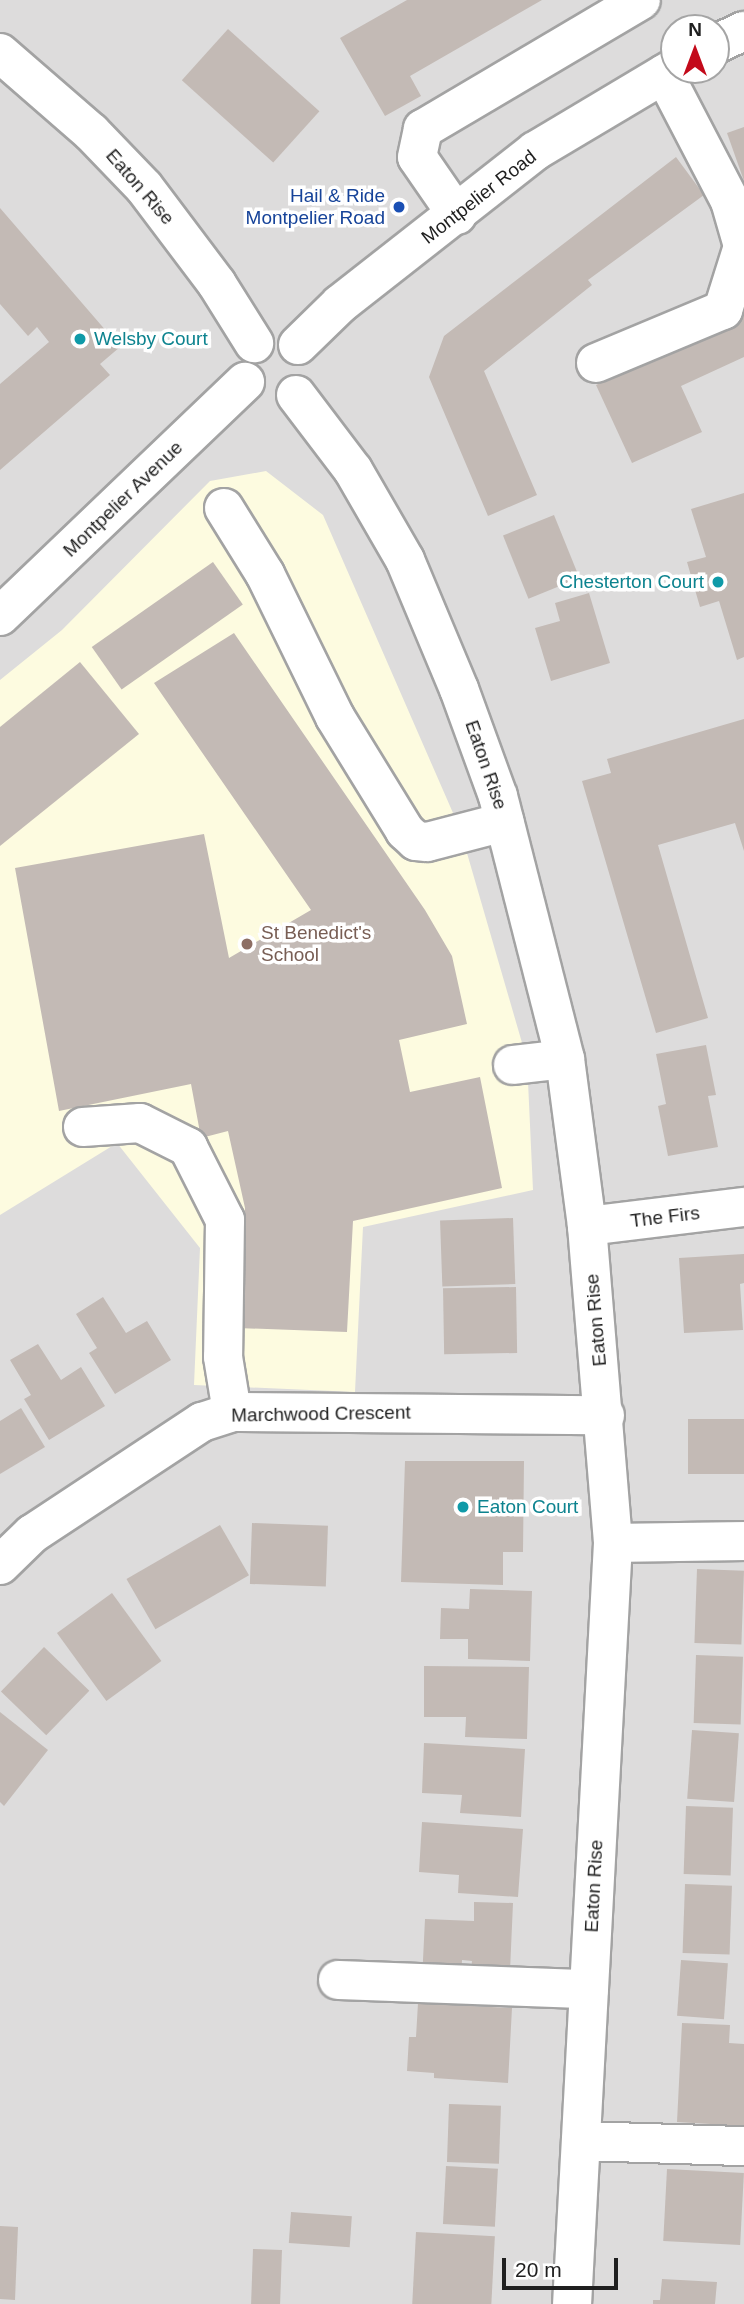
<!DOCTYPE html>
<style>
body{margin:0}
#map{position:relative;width:744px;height:2304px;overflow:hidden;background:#efebe5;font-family:Helvetica,sans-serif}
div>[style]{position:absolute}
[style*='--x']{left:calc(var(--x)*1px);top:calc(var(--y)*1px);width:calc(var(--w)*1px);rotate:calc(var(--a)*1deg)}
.residential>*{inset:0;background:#dddcdc}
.education>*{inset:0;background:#fdfbe0}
.building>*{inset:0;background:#c3bab5;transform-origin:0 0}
.roads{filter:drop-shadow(2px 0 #a3a3a3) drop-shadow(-2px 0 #a3a3a3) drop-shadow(0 2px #a3a3a3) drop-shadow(0 -2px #a3a3a3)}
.minor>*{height:38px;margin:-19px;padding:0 19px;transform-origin:19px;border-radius:19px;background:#fff}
.dots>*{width:19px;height:19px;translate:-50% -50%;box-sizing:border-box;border:4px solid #fff;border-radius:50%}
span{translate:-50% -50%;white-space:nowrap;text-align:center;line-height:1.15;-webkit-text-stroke:7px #fff;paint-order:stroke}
.street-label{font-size:19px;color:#1f1f1f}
.transit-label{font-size:19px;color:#164399}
.right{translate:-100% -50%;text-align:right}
.culture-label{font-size:19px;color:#0d838f}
.left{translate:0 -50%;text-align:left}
.education-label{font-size:19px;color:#785e54}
.north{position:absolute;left:660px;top:14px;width:70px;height:70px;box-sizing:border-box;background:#fff;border:2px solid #a5a5a5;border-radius:50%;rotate:0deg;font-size:19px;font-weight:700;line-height:28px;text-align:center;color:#1f1f1f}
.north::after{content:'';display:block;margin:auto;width:24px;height:32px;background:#c30a1a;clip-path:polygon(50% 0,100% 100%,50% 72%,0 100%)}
.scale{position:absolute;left:502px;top:2258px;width:116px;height:32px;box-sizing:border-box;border:4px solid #1f1f1f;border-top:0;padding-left:9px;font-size:21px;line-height:24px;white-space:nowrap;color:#1f1f1f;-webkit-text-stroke:5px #fff;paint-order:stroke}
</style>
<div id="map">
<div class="residential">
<div style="clip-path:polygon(evenodd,0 0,744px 0,744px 2304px,0 2304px,0 0,674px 28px,716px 28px,716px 70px,674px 70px,674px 28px)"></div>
</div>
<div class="education">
<div style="clip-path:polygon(266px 471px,323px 515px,460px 829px,527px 1060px,533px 1190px,363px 1227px,355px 1392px,194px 1385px,200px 1248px,117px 1143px,0 1215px,0 680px,62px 630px,210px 481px)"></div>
</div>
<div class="building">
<div style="clip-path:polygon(407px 0,542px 0,410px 76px,421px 96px,385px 116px,340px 38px)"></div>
<div style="left:228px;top:29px;width:123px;height:69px;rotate:42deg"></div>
<div style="clip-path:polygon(744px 127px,744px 181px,727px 133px)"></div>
<div style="clip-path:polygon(676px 157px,704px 195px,588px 280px,592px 285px,484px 371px,537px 495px,488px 516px,429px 377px,444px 336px)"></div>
<div style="clip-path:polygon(0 208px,120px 347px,100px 364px,110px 375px,0 470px,0 384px,49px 342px,37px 327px,28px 336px,0 304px)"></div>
<div style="clip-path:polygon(744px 317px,744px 357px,681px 386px,702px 432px,632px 463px,596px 385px)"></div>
<div style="clip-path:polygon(744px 493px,744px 657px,737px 660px,719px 601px,700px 607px,687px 562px,706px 557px,691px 509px)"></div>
<div style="left:554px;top:515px;width:68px;height:55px;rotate:68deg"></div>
<div style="left:213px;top:562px;width:52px;height:148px;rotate:55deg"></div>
<div style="clip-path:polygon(589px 593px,610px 663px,551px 681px,535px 628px,560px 621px,555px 603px)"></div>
<div style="clip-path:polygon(234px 633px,425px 910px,452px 956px,467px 1024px,399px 1040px,410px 1092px,480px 1077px,502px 1188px,353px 1221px,347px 1332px,238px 1328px,245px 1208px,228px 1131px,201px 1138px,191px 1084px,59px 1111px,15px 868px,204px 834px,229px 958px,311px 910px,154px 683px)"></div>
<div style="clip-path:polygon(80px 662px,139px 734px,0 846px,0 727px)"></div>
<div style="clip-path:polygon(744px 719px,744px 851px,735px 823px,658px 845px,708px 1018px,656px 1033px,582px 781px,611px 773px,607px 759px)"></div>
<div style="clip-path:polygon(706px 1045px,716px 1095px,708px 1096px,718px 1147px,668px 1156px,658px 1106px,666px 1104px,656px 1054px)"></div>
<div style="left:513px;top:1218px;width:66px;height:73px;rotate:88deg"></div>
<div style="clip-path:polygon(744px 1254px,744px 1283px,740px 1284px,743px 1330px,684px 1333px,679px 1258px)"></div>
<div style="left:516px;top:1287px;width:66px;height:73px;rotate:89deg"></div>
<div style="clip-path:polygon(103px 1297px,126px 1333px,147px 1321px,171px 1360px,115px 1394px,89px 1353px,97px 1348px,76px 1314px)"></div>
<div style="clip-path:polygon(38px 1344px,61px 1380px,81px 1367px,105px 1406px,49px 1440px,24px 1399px,31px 1395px,10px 1360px)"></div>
<div style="clip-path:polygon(21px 1408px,45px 1447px,0 1474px,0 1421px)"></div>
<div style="left:744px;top:1419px;width:55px;height:56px;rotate:90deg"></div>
<div style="clip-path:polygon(405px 1461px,524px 1461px,523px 1552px,503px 1552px,503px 1585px,401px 1582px)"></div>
<div style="left:252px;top:1523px;width:76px;height:61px;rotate:2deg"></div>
<div style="left:220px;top:1525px;width:58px;height:108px;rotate:60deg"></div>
<div style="left:697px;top:1569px;width:47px;height:74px;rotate:2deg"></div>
<div style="clip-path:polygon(470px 1589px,532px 1591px,530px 1661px,468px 1659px,468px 1639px,440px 1639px,441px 1608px,469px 1609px)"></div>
<div style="left:112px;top:1593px;width:84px;height:68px;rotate:54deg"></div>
<div style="left:44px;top:1647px;width:63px;height:62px;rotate:44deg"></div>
<div style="left:696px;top:1655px;width:47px;height:68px;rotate:2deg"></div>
<div style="clip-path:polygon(424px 1666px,529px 1667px,527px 1739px,465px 1737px,466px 1717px,424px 1717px)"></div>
<div style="clip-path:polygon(0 1712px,48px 1750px,4px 1806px,0 1802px)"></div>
<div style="left:692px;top:1730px;width:47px;height:69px;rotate:4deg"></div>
<div style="clip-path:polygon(424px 1743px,525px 1749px,521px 1817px,460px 1813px,462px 1795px,422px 1793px)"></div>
<div style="left:686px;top:1806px;width:47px;height:68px;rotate:2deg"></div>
<div style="clip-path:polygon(422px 1822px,523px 1829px,518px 1897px,458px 1893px,459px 1875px,419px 1872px)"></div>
<div style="left:685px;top:1884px;width:47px;height:69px;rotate:2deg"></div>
<div style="clip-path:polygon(474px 1902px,513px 1903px,510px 1971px,471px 1970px,472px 1961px,462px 1960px,461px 1982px,422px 1980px,425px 1919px,474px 1921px)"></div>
<div style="left:681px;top:1960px;width:47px;height:56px;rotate:4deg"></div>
<div style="clip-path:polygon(418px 2003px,512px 2008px,508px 2083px,434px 2078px,434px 2073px,407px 2071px,409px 2037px,416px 2037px)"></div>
<div style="clip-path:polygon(682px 2023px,730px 2025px,729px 2043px,744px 2044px,744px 2126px,677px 2122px)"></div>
<div style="left:449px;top:2104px;width:52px;height:58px;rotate:2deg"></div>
<div style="left:446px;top:2166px;width:52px;height:58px;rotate:3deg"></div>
<div style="left:667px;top:2169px;width:77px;height:72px;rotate:3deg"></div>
<div style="left:291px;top:2212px;width:61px;height:31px;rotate:4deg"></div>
<div style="clip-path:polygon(0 2226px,18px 2227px,15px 2300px,0 2299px)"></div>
<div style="left:416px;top:2232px;width:79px;height:72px;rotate:3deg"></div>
<div style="left:253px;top:2249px;width:29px;height:55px;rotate:2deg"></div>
<div style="clip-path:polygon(662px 2279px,717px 2282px,715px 2304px,653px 2304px,653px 2300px,660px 2300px)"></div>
</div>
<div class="roads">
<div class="minor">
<div style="--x:716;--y:44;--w:31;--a:-25"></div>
<div style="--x:0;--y:53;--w:121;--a:41"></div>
<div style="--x:91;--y:132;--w:76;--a:46.1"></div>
<div style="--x:144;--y:187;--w:121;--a:53"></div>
<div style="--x:217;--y:284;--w:70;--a:57.9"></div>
<div style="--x:457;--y:215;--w:70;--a:-124.6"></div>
<div style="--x:417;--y:157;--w:29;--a:-78"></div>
<div style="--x:423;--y:129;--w:253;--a:-30.6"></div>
<div style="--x:298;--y:345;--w:59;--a:-44.3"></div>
<div style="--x:340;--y:304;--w:248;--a:-38.1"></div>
<div style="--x:535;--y:151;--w:162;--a:-30.8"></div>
<div style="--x:596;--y:363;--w:138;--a:-22.7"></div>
<div style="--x:723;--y:310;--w:67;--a:-72.6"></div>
<div style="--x:743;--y:246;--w:47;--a:-106.1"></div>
<div style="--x:730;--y:201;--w:143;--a:-117.5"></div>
<div style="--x:296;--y:395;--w:94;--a:52.8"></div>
<div style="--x:353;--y:470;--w:104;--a:60"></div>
<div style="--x:405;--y:560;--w:140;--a:67.3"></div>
<div style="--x:459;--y:689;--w:114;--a:70"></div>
<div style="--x:498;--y:796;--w:271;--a:75.7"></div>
<div style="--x:565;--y:1059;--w:168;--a:82.5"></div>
<div style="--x:587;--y:1226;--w:318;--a:85.3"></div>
<div style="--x:613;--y:1543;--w:762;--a:93.08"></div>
<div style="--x:224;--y:508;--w:78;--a:58.2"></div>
<div style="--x:265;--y:574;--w:159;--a:63.9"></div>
<div style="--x:335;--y:717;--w:134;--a:58.4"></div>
<div style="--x:405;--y:831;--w:15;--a:42"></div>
<div style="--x:416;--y:841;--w:11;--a:5"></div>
<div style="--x:427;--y:842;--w:80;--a:-14.6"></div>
<div style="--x:0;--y:616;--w:339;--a:-43.7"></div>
<div style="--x:513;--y:1065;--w:52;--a:-6.6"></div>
<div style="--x:83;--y:1127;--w:57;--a:-4"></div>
<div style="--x:140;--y:1123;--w:54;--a:26.6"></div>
<div style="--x:188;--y:1147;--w:82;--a:63.1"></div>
<div style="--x:225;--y:1220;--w:137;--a:90.8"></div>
<div style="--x:223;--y:1357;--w:56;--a:80.7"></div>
<div style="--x:587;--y:1226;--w:158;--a:-6.9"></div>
<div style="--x:613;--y:1543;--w:131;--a:-0.9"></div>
<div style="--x:0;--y:1565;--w:45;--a:-44.1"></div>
<div style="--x:32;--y:1534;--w:204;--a:-33.4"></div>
<div style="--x:202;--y:1422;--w:32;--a:-18"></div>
<div style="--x:232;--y:1412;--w:373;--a:0.5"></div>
<div style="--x:338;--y:1980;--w:251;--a:2.1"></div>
<div style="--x:581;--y:2141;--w:163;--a:1.8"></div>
</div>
</div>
<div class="dots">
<div style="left:399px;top:207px;background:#1a4fb4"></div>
<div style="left:80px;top:339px;background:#0f9aa8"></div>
<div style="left:718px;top:582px;background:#0f9aa8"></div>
<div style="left:247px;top:944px;background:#8d6e63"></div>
<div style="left:463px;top:1507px;background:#0f9aa8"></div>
</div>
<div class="street-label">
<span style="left:140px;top:187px;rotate:49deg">Eaton Rise</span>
<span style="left:479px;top:197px;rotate:-38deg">Montpelier Road</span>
<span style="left:123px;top:499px;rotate:-44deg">Montpelier Avenue</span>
<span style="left:486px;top:765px;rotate:71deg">Eaton Rise</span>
<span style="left:665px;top:1217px;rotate:-7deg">The Firs</span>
<span style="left:596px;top:1320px;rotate:-95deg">Eaton Rise</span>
<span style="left:321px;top:1414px;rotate:-1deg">Marchwood Crescent</span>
<span style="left:594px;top:1886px;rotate:-87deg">Eaton Rise</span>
</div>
<div class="transit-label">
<span class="right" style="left:385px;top:207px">Hail &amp; Ride<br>Montpelier Road</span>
</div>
<div class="culture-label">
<span class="left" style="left:94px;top:339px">Welsby Court</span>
<span class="right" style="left:704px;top:582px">Chesterton Court</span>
<span class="left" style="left:477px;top:1507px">Eaton Court</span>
</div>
<div class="education-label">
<span class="left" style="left:261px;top:944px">St Benedict's<br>School</span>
</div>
<div class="north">N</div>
<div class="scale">20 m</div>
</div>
